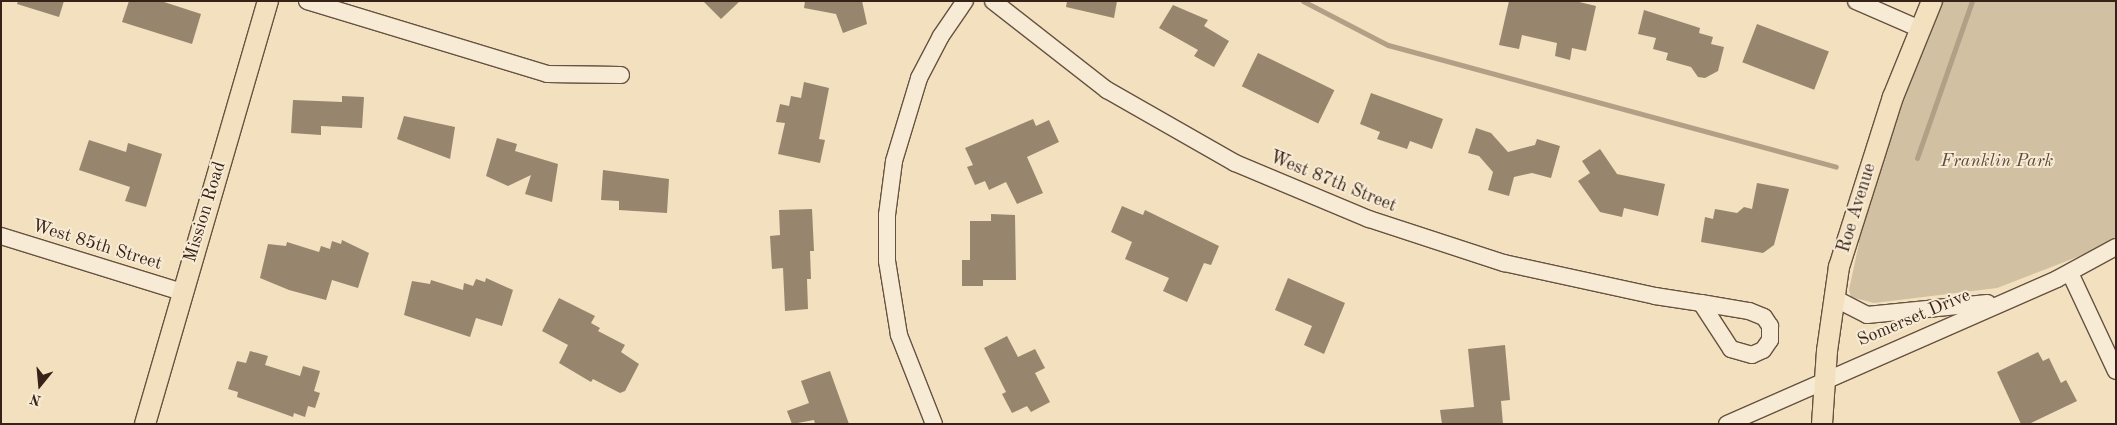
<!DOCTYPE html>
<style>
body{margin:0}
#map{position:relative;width:2117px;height:425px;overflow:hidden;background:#f2e0bf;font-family:"Old Standard TT",serif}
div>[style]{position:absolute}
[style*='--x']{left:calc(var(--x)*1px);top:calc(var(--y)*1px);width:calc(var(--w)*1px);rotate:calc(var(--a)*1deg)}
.green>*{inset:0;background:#d2c0a2}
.stream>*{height:5px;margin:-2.5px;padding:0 2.5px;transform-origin:2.5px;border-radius:2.5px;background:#b29f86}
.building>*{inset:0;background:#98856e;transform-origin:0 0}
.roads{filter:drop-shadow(1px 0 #665241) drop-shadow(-1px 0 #665241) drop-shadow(0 1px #665241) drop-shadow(0 -1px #665241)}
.minor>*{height:16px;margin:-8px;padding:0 8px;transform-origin:8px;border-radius:8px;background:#f7ebd5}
.major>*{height:20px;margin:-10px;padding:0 10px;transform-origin:10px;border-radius:10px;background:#f2e0bf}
span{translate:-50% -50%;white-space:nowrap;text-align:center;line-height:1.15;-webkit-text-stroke:4px #f7ebd5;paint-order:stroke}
.park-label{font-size:18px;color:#5e4a3a;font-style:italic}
.street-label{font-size:18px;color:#372217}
.frame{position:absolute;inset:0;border:2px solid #372217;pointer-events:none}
.north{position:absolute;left:15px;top:360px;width:50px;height:50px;-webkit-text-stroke:4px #f7ebd5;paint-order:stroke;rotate:197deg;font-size:14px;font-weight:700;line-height:20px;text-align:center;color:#372217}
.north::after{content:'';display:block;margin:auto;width:18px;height:22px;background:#372217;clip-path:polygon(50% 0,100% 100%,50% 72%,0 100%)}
</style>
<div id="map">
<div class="green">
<div style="clip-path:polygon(1932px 1px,2116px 1px,2116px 242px,1997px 288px,1874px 303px,1851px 297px,1849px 290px,1859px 243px,1854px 214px)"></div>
</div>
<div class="stream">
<div style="--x:1303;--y:1;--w:96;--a:27.4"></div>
<div style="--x:1388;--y:45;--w:464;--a:15.2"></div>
<div style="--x:1917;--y:158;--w:166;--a:-70.7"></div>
</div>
<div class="building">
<div style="clip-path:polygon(18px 1px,64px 1px,59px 17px,17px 4px)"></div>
<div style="clip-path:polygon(129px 1px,161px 1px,201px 14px,192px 44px,122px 22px)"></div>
<div style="clip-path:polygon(703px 1px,740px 1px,721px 19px)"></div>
<div style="clip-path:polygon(805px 1px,862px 1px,867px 24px,843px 33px,836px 14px,804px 8px)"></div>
<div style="clip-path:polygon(1067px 1px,1117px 1px,1114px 18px,1066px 7px)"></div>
<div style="clip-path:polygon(1509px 1px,1575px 1px,1596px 6px,1586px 51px,1572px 48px,1570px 60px,1555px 56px,1557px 43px,1522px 35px,1519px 49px,1499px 45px)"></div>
<div style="clip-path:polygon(1173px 5px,1208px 20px,1204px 26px,1229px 41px,1214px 67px,1194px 56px,1198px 50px,1159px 28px)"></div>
<div style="clip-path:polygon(1644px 10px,1700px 28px,1699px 33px,1713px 37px,1711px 44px,1724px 47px,1718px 71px,1705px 78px,1698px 77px,1691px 67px,1666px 60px,1668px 53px,1653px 49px,1656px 38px,1638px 34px)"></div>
<div style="left:1757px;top:24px;width:77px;height:41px;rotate:21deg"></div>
<div style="left:1258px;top:53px;width:85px;height:37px;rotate:26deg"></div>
<div style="clip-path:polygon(804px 82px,829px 88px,819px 139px,825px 140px,820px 163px,778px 154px,785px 123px,776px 122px,780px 104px,789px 106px,791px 96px,801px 98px)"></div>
<div style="clip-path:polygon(1371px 93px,1443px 119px,1432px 149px,1410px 141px,1407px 149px,1377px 139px,1380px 132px,1360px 124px)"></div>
<div style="clip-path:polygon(342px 96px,364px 97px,362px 128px,321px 126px,321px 135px,291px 133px,293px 100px,342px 102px)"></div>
<div style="clip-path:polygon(404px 116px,455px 127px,450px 159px,397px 139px)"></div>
<div style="clip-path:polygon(1033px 119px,1036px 126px,1049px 120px,1059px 142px,1027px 157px,1043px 193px,1017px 204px,1006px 182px,989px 190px,985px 181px,975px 185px,967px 167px,973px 165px,965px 148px)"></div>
<div style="clip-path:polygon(1476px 128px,1491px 133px,1508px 152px,1535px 145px,1537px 139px,1560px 146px,1551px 178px,1532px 173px,1514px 177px,1509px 196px,1488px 190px,1493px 172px,1479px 156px,1468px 153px)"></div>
<div style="clip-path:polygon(497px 138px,517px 144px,515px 151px,558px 164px,552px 202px,525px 194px,531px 175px,508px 186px,486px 176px)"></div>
<div style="clip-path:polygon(89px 140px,126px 152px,128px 143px,162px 154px,146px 207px,125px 201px,130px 187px,79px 170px)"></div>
<div style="clip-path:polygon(1600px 149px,1617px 174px,1665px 184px,1658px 216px,1624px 208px,1622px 217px,1600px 212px,1578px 181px,1590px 173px,1582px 161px)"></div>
<div style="clip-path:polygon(603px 170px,669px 179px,667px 213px,619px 210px,619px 201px,601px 200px)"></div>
<div style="clip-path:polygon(1757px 183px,1789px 189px,1774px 245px,1763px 253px,1701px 242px,1705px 217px,1713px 219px,1715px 209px,1737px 213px,1744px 207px,1752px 209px)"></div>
<div style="clip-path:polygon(1122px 206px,1143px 215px,1145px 210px,1219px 246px,1211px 265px,1204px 263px,1187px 302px,1163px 291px,1169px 278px,1125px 259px,1132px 242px,1111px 232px)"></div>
<div style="clip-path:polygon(812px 209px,814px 251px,810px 251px,811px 279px,807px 279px,808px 309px,785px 311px,783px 268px,772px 269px,770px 236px,780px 235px,779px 210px)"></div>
<div style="clip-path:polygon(991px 214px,1015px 215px,1016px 280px,983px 280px,983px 286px,962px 286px,962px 260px,970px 260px,970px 221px,991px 221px)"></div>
<div style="clip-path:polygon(342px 240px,369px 253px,358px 288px,332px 280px,326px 300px,289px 290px,260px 278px,268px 244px,286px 246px,287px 242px,319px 252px,321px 246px,330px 249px,332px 241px,341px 244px)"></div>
<div style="clip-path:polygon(486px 278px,513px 290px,502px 326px,476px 318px,470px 337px,404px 315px,412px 281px,430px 284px,431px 280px,463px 290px,464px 283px,473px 286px,476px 279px,485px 282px)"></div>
<div style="clip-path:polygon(1288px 278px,1345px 303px,1324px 354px,1304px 345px,1312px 326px,1275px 310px)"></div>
<div style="clip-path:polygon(559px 298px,595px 316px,591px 323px,600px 328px,598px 331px,625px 345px,621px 352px,639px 364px,625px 391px,620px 393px,593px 379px,591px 382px,559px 363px,568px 345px,542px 331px)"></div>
<div style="clip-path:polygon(1007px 336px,1018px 357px,1035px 349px,1045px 368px,1035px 373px,1050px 402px,1031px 412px,1027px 406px,1012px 413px,1002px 394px,1006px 392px,984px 348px)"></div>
<div style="clip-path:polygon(1505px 345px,1510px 400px,1501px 401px,1503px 424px,1442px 424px,1440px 410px,1474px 407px,1468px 349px)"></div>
<div style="clip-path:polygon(250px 351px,268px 356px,265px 365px,300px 376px,303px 366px,320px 371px,314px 391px,320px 393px,315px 408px,308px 406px,305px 417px,294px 413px,293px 417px,237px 397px,238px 392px,228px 389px,237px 361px,246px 363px)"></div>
<div style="clip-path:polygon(2038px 352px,2043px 361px,2049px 358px,2061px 383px,2066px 380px,2077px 401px,2029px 424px,2021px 424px,1997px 372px)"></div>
<div style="clip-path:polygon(830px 371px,849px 424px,815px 424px,814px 420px,792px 424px,787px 411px,809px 403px,801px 381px)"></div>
</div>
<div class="roads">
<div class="minor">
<div style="--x:307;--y:1;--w:251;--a:16.9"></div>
<div style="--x:547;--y:74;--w:74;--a:0.8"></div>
<div style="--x:993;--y:1;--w:145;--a:38"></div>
<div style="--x:1107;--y:90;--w:147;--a:29.7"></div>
<div style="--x:1235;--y:163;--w:145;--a:22.7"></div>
<div style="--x:1369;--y:219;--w:142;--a:18.1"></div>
<div style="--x:1504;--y:263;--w:155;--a:12.3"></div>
<div style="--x:1655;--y:296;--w:47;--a:8.7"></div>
<div style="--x:1701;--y:303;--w:49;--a:9.5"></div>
<div style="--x:1749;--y:311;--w:16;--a:22"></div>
<div style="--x:1764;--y:317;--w:11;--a:56"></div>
<div style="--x:1770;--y:326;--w:14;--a:90"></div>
<div style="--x:1770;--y:340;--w:12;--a:125"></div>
<div style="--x:1763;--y:350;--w:12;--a:156"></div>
<div style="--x:1752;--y:355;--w:22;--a:-164"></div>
<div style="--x:1731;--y:349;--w:55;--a:-123.1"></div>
<div style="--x:1856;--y:1;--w:70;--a:23.6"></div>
<div style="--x:1;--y:236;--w:189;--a:17.2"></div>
<div style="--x:2070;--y:273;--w:108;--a:64.9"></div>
<div style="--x:1834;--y:298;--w:37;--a:27"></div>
<div style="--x:1867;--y:315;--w:121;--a:-5.7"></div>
<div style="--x:934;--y:424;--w:96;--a:-111.5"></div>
<div style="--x:899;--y:335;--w:75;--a:-99.2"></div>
<div style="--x:887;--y:261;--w:46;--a:-90"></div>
<div style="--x:887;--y:215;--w:54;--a:-82.6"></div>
<div style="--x:894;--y:161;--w:87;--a:-73.2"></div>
<div style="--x:919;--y:78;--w:47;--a:-62.4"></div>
<div style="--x:941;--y:36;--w:42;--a:-55.6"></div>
<div style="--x:1727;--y:424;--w:360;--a:-23.7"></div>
<div style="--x:2057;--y:279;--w:67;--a:-28.5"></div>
</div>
<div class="major">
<div style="--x:145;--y:424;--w:441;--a:-73.8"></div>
<div style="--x:1822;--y:424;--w:73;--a:-86.1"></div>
<div style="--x:1827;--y:351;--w:85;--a:-81.9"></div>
<div style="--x:1839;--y:267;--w:178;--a:-72.4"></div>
<div style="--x:1893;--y:97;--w:104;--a:-67.9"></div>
</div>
</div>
<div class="park-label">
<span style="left:1997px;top:161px">Franklin Park</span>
</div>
<div class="street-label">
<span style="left:1333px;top:182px;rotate:22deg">West 87th Street</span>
<span style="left:1857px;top:208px;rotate:-73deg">Roe Avenue</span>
<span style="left:205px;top:212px;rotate:-73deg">Mission Road</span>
<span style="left:97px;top:245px;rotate:17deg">West 85th Street</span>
<span style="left:1914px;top:318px;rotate:-23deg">Somerset Drive</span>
</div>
<div class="frame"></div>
<div class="north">N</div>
</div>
